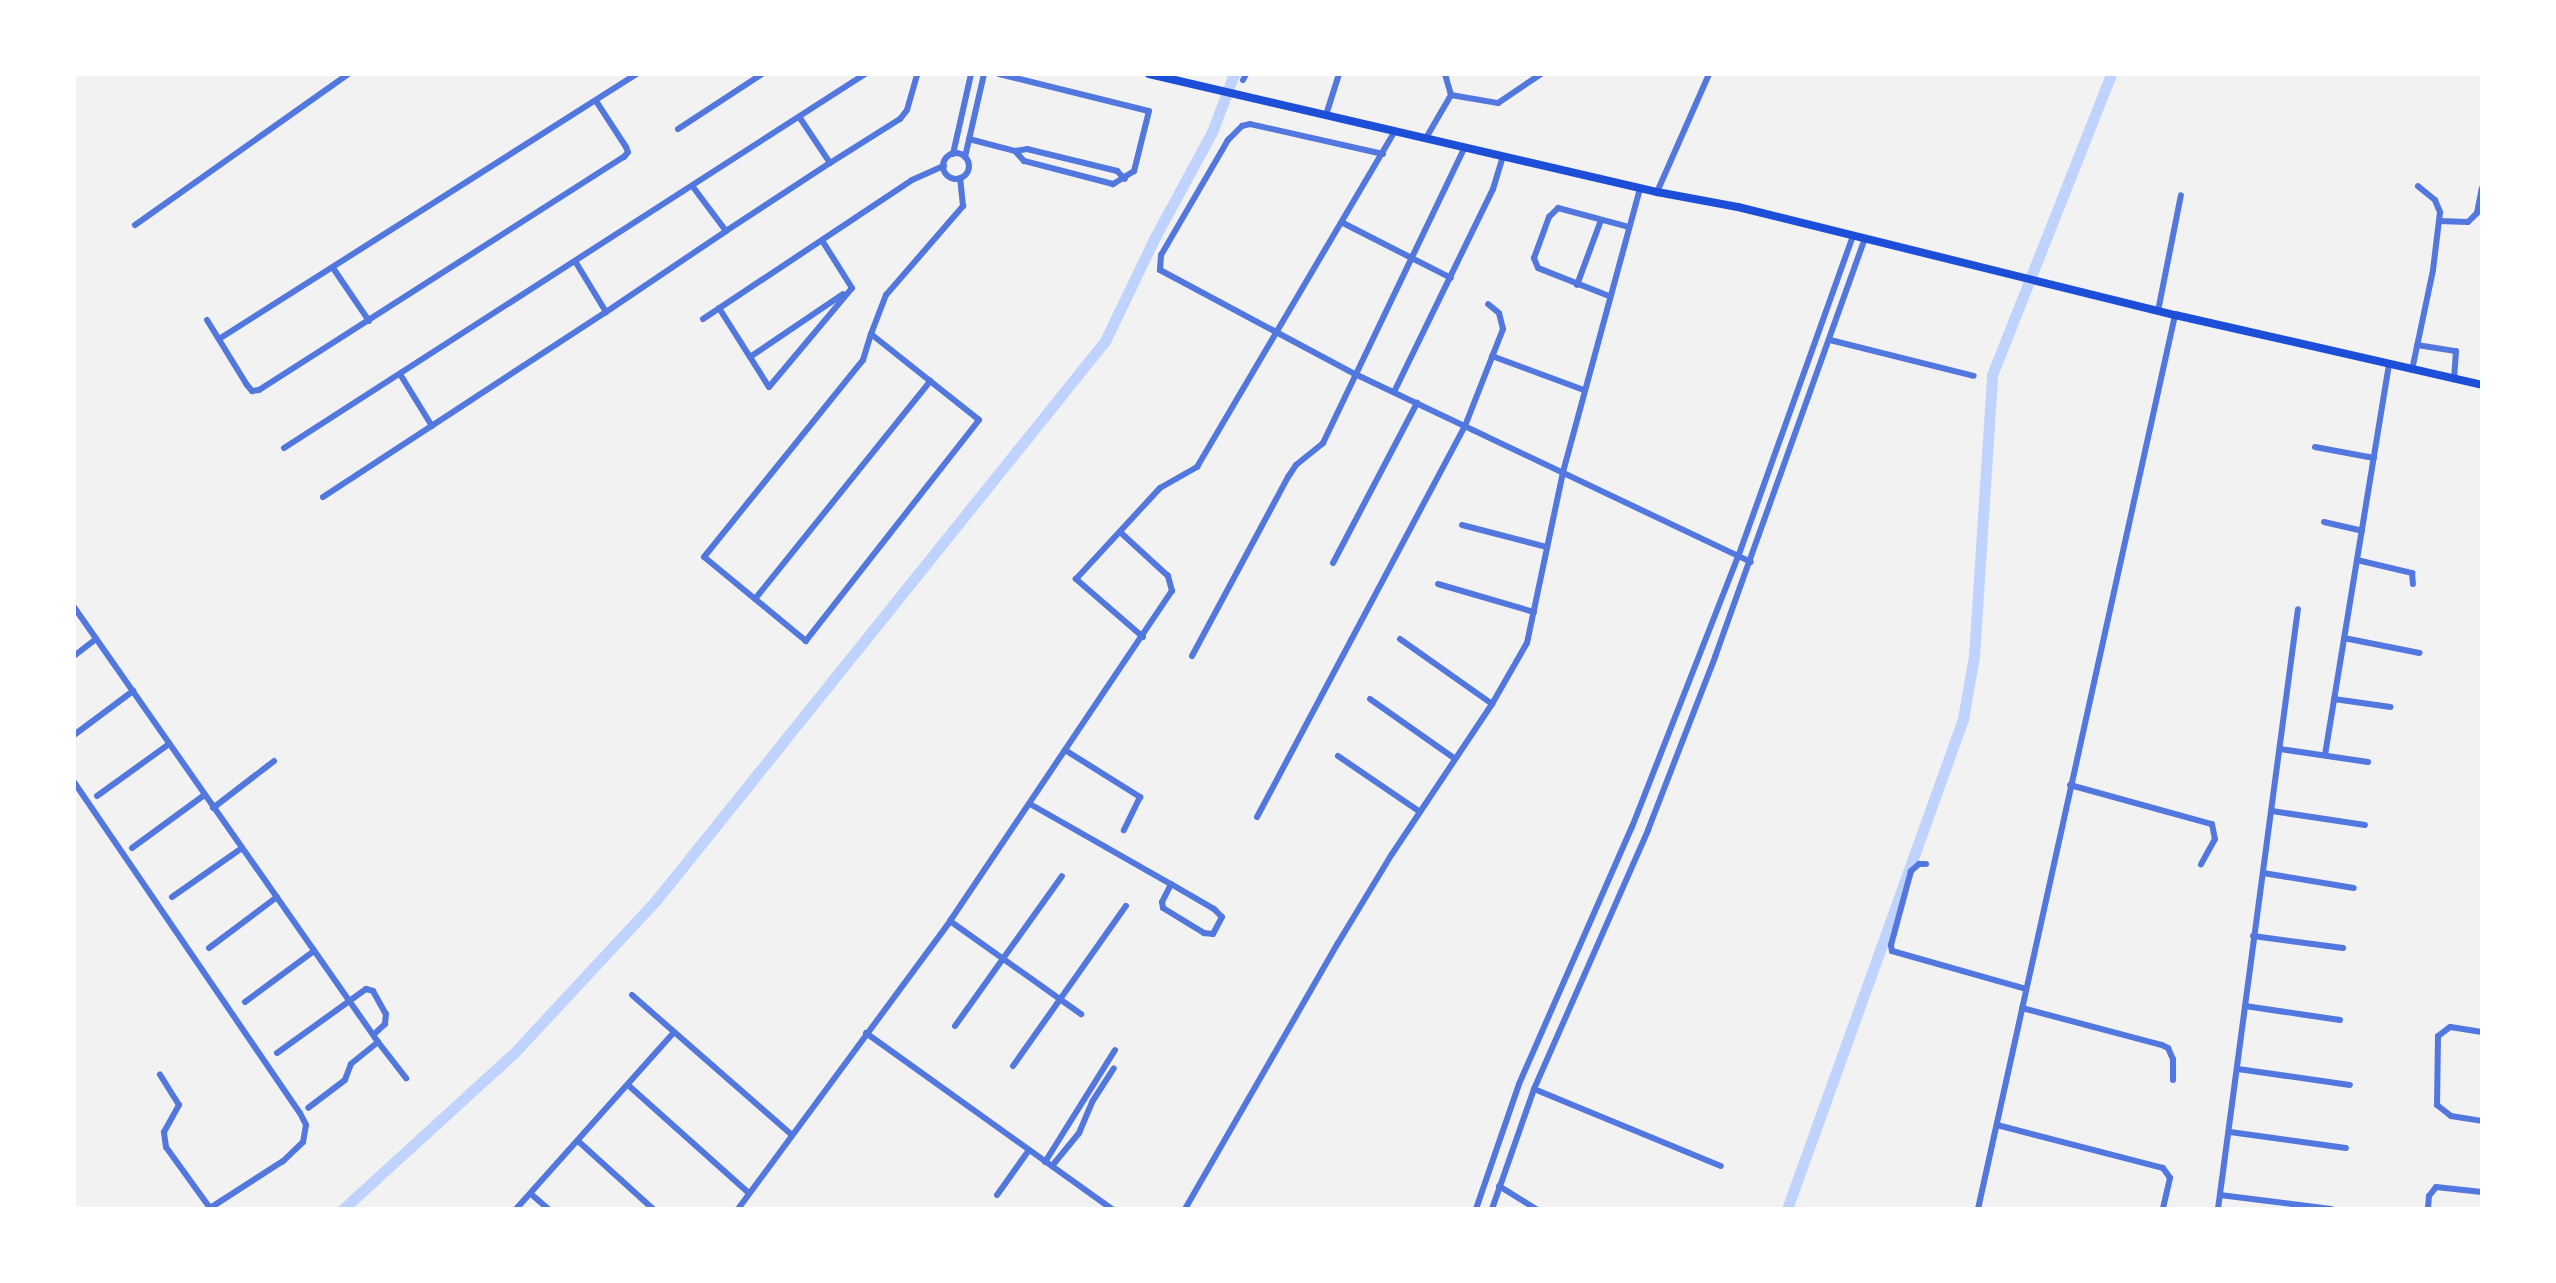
<!DOCTYPE html>
<style>
body{margin:0}
#map{position:relative;width:2556px;height:1283px;overflow:hidden;background:#f2f2f2;font-family:Jost,sans-serif}
div>[style]{position:absolute}
[style*='--x']{left:calc(var(--x)*1px);top:calc(var(--y)*1px);width:calc(var(--w)*1px);rotate:calc(var(--a)*1deg)}
.canal>*{height:11px;margin:-5.5px;padding:0 5.5px;transform-origin:5.5px;border-radius:5.5px;background:#bfd3fe}
.minor>*{height:6px;margin:-3px;padding:0 3px;transform-origin:3px;border-radius:3px;background:#5277de}
.minor>.ring{margin:-3px;padding:0;box-sizing:content-box;background:none;border:6px solid #5277de;border-radius:50%}
.secondary>*{height:8px;margin:-4px;padding:0 4px;transform-origin:4px;border-radius:4px;background:#1d4ed8}
span{translate:-50% -50%;white-space:nowrap;text-align:center;line-height:1.15;-webkit-text-stroke:7px #fff;paint-order:stroke}
.frame{position:absolute;inset:0;border:76px solid #fff;pointer-events:none}
</style>
<div id="map">
<div class="canal">
<div style="--x:343;--y:1209;--w:231;--a:-42.4"></div>
<div style="--x:514;--y:1053;--w:210;--a:-47.1"></div>
<div style="--x:657;--y:899;--w:716;--a:-51.24"></div>
<div style="--x:1105;--y:341;--w:115;--a:-64.3"></div>
<div style="--x:1155;--y:237;--w:119;--a:-61.5"></div>
<div style="--x:1212;--y:132;--w:62;--a:-69.2"></div>
<div style="--x:1787;--y:1209;--w:521;--a:-70.24"></div>
<div style="--x:1963;--y:719;--w:64;--a:-80.1"></div>
<div style="--x:1974;--y:656;--w:282;--a:-86.3"></div>
<div style="--x:1992;--y:375;--w:324;--a:-68.4"></div>
</div>
<div class="minor">
<div style="--x:999;--y:74;--w:154;--a:13.9"></div>
<div style="--x:1149;--y:111;--w:62;--a:104"></div>
<div style="--x:1134;--y:171;--w:25;--a:148"></div>
<div style="--x:1113;--y:184;--w:92;--a:-165.5"></div>
<div style="--x:1024;--y:161;--w:13;--a:-132"></div>
<div style="--x:1243;--y:80;--w:7;--a:-63"></div>
<div style="--x:1451;--y:95;--w:48;--a:9.7"></div>
<div style="--x:1498;--y:103;--w:52;--a:-34"></div>
<div style="--x:1326;--y:115;--w:43;--a:-72.4"></div>
<div style="--x:800;--y:118;--w:54;--a:56.3"></div>
<div style="--x:830;--y:163;--w:83;--a:-32.2"></div>
<div style="--x:900;--y:119;--w:11;--a:-52"></div>
<div style="--x:907;--y:110;--w:37;--a:-74"></div>
<div style="--x:678;--y:129;--w:100;--a:-33.2"></div>
<div style="--x:1426;--y:138;--w:50;--a:-59.8"></div>
<div style="--x:1451;--y:95;--w:22;--a:-106"></div>
<div style="--x:969;--y:139;--w:48;--a:14.6"></div>
<div style="--x:1015;--y:151;--w:12;--a:-9"></div>
<div style="--x:1027;--y:149;--w:93;--a:13.7"></div>
<div style="--x:1117;--y:171;--w:11;--a:45"></div>
<div class="ring" style="left:943px;top:153px;width:20px;height:20px"></div>
<div style="--x:953;--y:154;--w:82;--a:-77.3"></div>
<div style="--x:1383;--y:154;--w:136;--a:-167.3"></div>
<div style="--x:1250;--y:124;--w:8;--a:166"></div>
<div style="--x:1242;--y:126;--w:20;--a:135"></div>
<div style="--x:1228;--y:140;--w:133;--a:120.2"></div>
<div style="--x:1161;--y:255;--w:15;--a:94"></div>
<div style="--x:1160;--y:270;--w:221;--a:28.1"></div>
<div style="--x:1355;--y:374;--w:438;--a:25.4"></div>
<div style="--x:965;--y:157;--w:85;--a:-77.1"></div>
<div style="--x:693;--y:187;--w:55;--a:53.1"></div>
<div style="--x:726;--y:231;--w:124;--a:-33.2"></div>
<div style="--x:1657;--y:192;--w:129;--a:-66.2"></div>
<div style="--x:2439;--y:221;--w:29;--a:2"></div>
<div style="--x:2468;--y:222;--w:13;--a:-45"></div>
<div style="--x:2477;--y:213;--w:25;--a:-79"></div>
<div style="--x:1343;--y:223;--w:121;--a:27"></div>
<div style="--x:135;--y:225;--w:261;--a:-35.3"></div>
<div style="--x:575;--y:261;--w:60;--a:58.7"></div>
<div style="--x:606;--y:312;--w:145;--a:-34"></div>
<div style="--x:333;--y:268;--w:64;--a:55.8"></div>
<div style="--x:1577;--y:285;--w:69;--a:-69.7"></div>
<div style="--x:1609;--y:296;--w:76;--a:-158.5"></div>
<div style="--x:1538;--y:268;--w:11;--a:-112"></div>
<div style="--x:1534;--y:258;--w:44;--a:-69.9"></div>
<div style="--x:1549;--y:217;--w:13;--a:-45"></div>
<div style="--x:1558;--y:208;--w:73;--a:15"></div>
<div style="--x:719;--y:308;--w:93;--a:57.7"></div>
<div style="--x:769;--y:387;--w:129;--a:-50"></div>
<div style="--x:852;--y:288;--w:54;--a:-122.2"></div>
<div style="--x:2158;--y:311;--w:118;--a:-78.8"></div>
<div style="--x:703;--y:319;--w:251;--a:-33.6"></div>
<div style="--x:912;--y:180;--w:35;--a:-24"></div>
<div style="--x:207;--y:320;--w:76;--a:58.4"></div>
<div style="--x:247;--y:385;--w:8;--a:50"></div>
<div style="--x:252;--y:391;--w:7;--a:-8"></div>
<div style="--x:259;--y:390;--w:433;--a:-32.6"></div>
<div style="--x:624;--y:157;--w:6;--a:-51"></div>
<div style="--x:628;--y:152;--w:5;--a:-112"></div>
<div style="--x:626;--y:147;--w:55;--a:-123.1"></div>
<div style="--x:871;--y:334;--w:138;--a:38.5"></div>
<div style="--x:979;--y:420;--w:281;--a:128.1"></div>
<div style="--x:806;--y:641;--w:132;--a:-140.5"></div>
<div style="--x:704;--y:557;--w:253;--a:-51.1"></div>
<div style="--x:863;--y:360;--w:27;--a:-73"></div>
<div style="--x:871;--y:334;--w:42;--a:-69"></div>
<div style="--x:886;--y:295;--w:118;--a:-49.1"></div>
<div style="--x:963;--y:206;--w:28;--a:-96"></div>
<div style="--x:219;--y:339;--w:495;--a:-32.4"></div>
<div style="--x:1830;--y:340;--w:148;--a:14"></div>
<div style="--x:2417;--y:345;--w:39;--a:9"></div>
<div style="--x:2456;--y:351;--w:28;--a:94"></div>
<div style="--x:1492;--y:356;--w:98;--a:20.3"></div>
<div style="--x:750;--y:357;--w:112;--a:-34.1"></div>
<div style="--x:2412;--y:370;--w:102;--a:-78.1"></div>
<div style="--x:2433;--y:270;--w:58;--a:-83.1"></div>
<div style="--x:2440;--y:212;--w:13;--a:-113"></div>
<div style="--x:2435;--y:200;--w:22;--a:-141"></div>
<div style="--x:400;--y:374;--w:61;--a:58.4"></div>
<div style="--x:1394;--y:392;--w:226;--a:-64"></div>
<div style="--x:1493;--y:189;--w:34;--a:-73"></div>
<div style="--x:2315;--y:447;--w:60;--a:10.6"></div>
<div style="--x:284;--y:448;--w:691;--a:-32.77"></div>
<div style="--x:323;--y:497;--w:338;--a:-33.2"></div>
<div style="--x:2324;--y:522;--w:39;--a:13"></div>
<div style="--x:1462;--y:525;--w:88;--a:14.5"></div>
<div style="--x:2357;--y:560;--w:57;--a:13.3"></div>
<div style="--x:2412;--y:573;--w:11;--a:85"></div>
<div style="--x:1333;--y:563;--w:181;--a:-62.3"></div>
<div style="--x:1438;--y:584;--w:100;--a:16.3"></div>
<div style="--x:755;--y:599;--w:280;--a:-51.2"></div>
<div style="--x:74;--y:607;--w:531;--a:55.05"></div>
<div style="--x:378;--y:1042;--w:35;--a:141"></div>
<div style="--x:351;--y:1064;--w:17;--a:111"></div>
<div style="--x:345;--y:1080;--w:46;--a:142.9"></div>
<div style="--x:1143;--y:637;--w:89;--a:-139.1"></div>
<div style="--x:1076;--y:579;--w:124;--a:-47.3"></div>
<div style="--x:1160;--y:488;--w:43;--a:-29.6"></div>
<div style="--x:1197;--y:467;--w:390;--a:-59.5"></div>
<div style="--x:2344;--y:638;--w:77;--a:11.2"></div>
<div style="--x:1400;--y:639;--w:113;--a:35.2"></div>
<div style="--x:74;--y:656;--w:28;--a:-38"></div>
<div style="--x:1192;--y:656;--w:203;--a:-61.8"></div>
<div style="--x:1288;--y:477;--w:14;--a:-56"></div>
<div style="--x:1296;--y:465;--w:35;--a:-39"></div>
<div style="--x:1323;--y:443;--w:328;--a:-64.4"></div>
<div style="--x:1370;--y:699;--w:103;--a:35.1"></div>
<div style="--x:2334;--y:699;--w:57;--a:8.1"></div>
<div style="--x:74;--y:735;--w:74;--a:-36.7"></div>
<div style="--x:2280;--y:749;--w:89;--a:8.4"></div>
<div style="--x:1065;--y:750;--w:89;--a:32.1"></div>
<div style="--x:1140;--y:797;--w:37;--a:116"></div>
<div style="--x:2325;--y:755;--w:395;--a:-80.7"></div>
<div style="--x:1338;--y:756;--w:99;--a:34.3"></div>
<div style="--x:74;--y:782;--w:401;--a:55.7"></div>
<div style="--x:300;--y:1113;--w:13;--a:63"></div>
<div style="--x:306;--y:1125;--w:17;--a:100"></div>
<div style="--x:303;--y:1142;--w:28;--a:136"></div>
<div style="--x:283;--y:1161;--w:87;--a:147.2"></div>
<div style="--x:210;--y:1208;--w:75;--a:-125.8"></div>
<div style="--x:166;--y:1147;--w:15;--a:-98"></div>
<div style="--x:164;--y:1132;--w:31;--a:-61"></div>
<div style="--x:179;--y:1105;--w:36;--a:-122"></div>
<div style="--x:2070;--y:785;--w:147;--a:15.4"></div>
<div style="--x:2212;--y:824;--w:15;--a:79"></div>
<div style="--x:2215;--y:839;--w:29;--a:119"></div>
<div style="--x:97;--y:796;--w:89;--a:-35.8"></div>
<div style="--x:1030;--y:804;--w:162;--a:29.6"></div>
<div style="--x:1171;--y:884;--w:50;--a:30.2"></div>
<div style="--x:1214;--y:909;--w:11;--a:45"></div>
<div style="--x:1222;--y:917;--w:19;--a:118"></div>
<div style="--x:1213;--y:934;--w:9;--a:-174"></div>
<div style="--x:1204;--y:933;--w:48;--a:-148.6"></div>
<div style="--x:1163;--y:908;--w:6;--a:-99"></div>
<div style="--x:1162;--y:902;--w:20;--a:-63"></div>
<div style="--x:213;--y:808;--w:77;--a:-37.6"></div>
<div style="--x:2272;--y:811;--w:94;--a:8.6"></div>
<div style="--x:1257;--y:817;--w:443;--a:-62"></div>
<div style="--x:1465;--y:426;--w:104;--a:-68.6"></div>
<div style="--x:1503;--y:329;--w:16;--a:-104"></div>
<div style="--x:1499;--y:313;--w:14;--a:-141"></div>
<div style="--x:132;--y:848;--w:88;--a:-36.2"></div>
<div style="--x:1926;--y:864;--w:7;--a:180"></div>
<div style="--x:1919;--y:864;--w:11;--a:139"></div>
<div style="--x:1911;--y:871;--w:77;--a:105.1"></div>
<div style="--x:1891;--y:945;--w:6;--a:81"></div>
<div style="--x:1892;--y:951;--w:139;--a:15.8"></div>
<div style="--x:2263;--y:873;--w:92;--a:9.4"></div>
<div style="--x:172;--y:897;--w:85;--a:-35"></div>
<div style="--x:950;--y:921;--w:161;--a:35.4"></div>
<div style="--x:2253;--y:936;--w:91;--a:7.6"></div>
<div style="--x:209;--y:948;--w:85;--a:-36.9"></div>
<div style="--x:632;--y:995;--w:211;--a:41.2"></div>
<div style="--x:245;--y:1002;--w:86;--a:-36.5"></div>
<div style="--x:2245;--y:1006;--w:96;--a:8.4"></div>
<div style="--x:2022;--y:1008;--w:145;--a:14.8"></div>
<div style="--x:2162;--y:1045;--w:7;--a:27"></div>
<div style="--x:2168;--y:1048;--w:12;--a:66"></div>
<div style="--x:2173;--y:1059;--w:21;--a:90"></div>
<div style="--x:955;--y:1026;--w:184;--a:-54.5"></div>
<div style="--x:2482;--y:1032;--w:32;--a:-171"></div>
<div style="--x:2450;--y:1027;--w:15;--a:143"></div>
<div style="--x:2438;--y:1036;--w:69;--a:90.8"></div>
<div style="--x:2437;--y:1105;--w:18;--a:38"></div>
<div style="--x:2451;--y:1116;--w:31;--a:9"></div>
<div style="--x:866;--y:1033;--w:302;--a:35.6"></div>
<div style="--x:378;--y:1042;--w:46;--a:52.1"></div>
<div style="--x:277;--y:1053;--w:110;--a:-35.7"></div>
<div style="--x:366;--y:989;--w:7;--a:16"></div>
<div style="--x:373;--y:991;--w:26;--a:61"></div>
<div style="--x:386;--y:1014;--w:10;--a:96"></div>
<div style="--x:385;--y:1024;--w:16;--a:137"></div>
<div style="--x:1013;--y:1066;--w:196;--a:-54.8"></div>
<div style="--x:2238;--y:1069;--w:113;--a:8.1"></div>
<div style="--x:628;--y:1085;--w:162;--a:41.8"></div>
<div style="--x:1534;--y:1089;--w:202;--a:22.4"></div>
<div style="--x:1997;--y:1125;--w:171;--a:14.5"></div>
<div style="--x:2163;--y:1168;--w:12;--a:55"></div>
<div style="--x:2170;--y:1178;--w:32;--a:103"></div>
<div style="--x:2230;--y:1132;--w:117;--a:7.9"></div>
<div style="--x:578;--y:1141;--w:101;--a:42.2"></div>
<div style="--x:1045;--y:1162;--w:132;--a:-58"></div>
<div style="--x:1052;--y:1166;--w:43;--a:-50.7"></div>
<div style="--x:1079;--y:1133;--w:34;--a:-67"></div>
<div style="--x:1092;--y:1102;--w:40;--a:-57.1"></div>
<div style="--x:1499;--y:1186;--w:44;--a:31.9"></div>
<div style="--x:531;--y:1194;--w:23;--a:41"></div>
<div style="--x:997;--y:1195;--w:55;--a:-54.6"></div>
<div style="--x:2220;--y:1195;--w:112;--a:7.2"></div>
<div style="--x:516;--y:1209;--w:237;--a:-48.2"></div>
<div style="--x:738;--y:1209;--w:358;--a:-53.6"></div>
<div style="--x:950;--y:921;--w:398;--a:-56.1"></div>
<div style="--x:1172;--y:591;--w:16;--a:-105"></div>
<div style="--x:1168;--y:576;--w:65;--a:-137.5"></div>
<div style="--x:1185;--y:1209;--w:307;--a:-60.1"></div>
<div style="--x:1338;--y:943;--w:104;--a:-58.8"></div>
<div style="--x:1392;--y:854;--w:180;--a:-56.3"></div>
<div style="--x:1492;--y:704;--w:70;--a:-60.2"></div>
<div style="--x:1527;--y:643;--w:175;--a:-78.1"></div>
<div style="--x:1563;--y:472;--w:294;--a:-74.8"></div>
<div style="--x:1476;--y:1209;--w:132;--a:-71"></div>
<div style="--x:1519;--y:1084;--w:281;--a:-66.3"></div>
<div style="--x:1632;--y:827;--w:290;--a:-68.6"></div>
<div style="--x:1738;--y:557;--w:342;--a:-70.3"></div>
<div style="--x:1492;--y:1209;--w:127;--a:-70.7"></div>
<div style="--x:1534;--y:1089;--w:283;--a:-66.2"></div>
<div style="--x:1648;--y:830;--w:186;--a:-68.8"></div>
<div style="--x:1715;--y:657;--w:445;--a:-70.3"></div>
<div style="--x:1978;--y:1209;--w:915;--a:-77.57"></div>
<div style="--x:2218;--y:1209;--w:605;--a:-82.41"></div>
<div style="--x:2428;--y:1209;--w:13;--a:-86"></div>
<div style="--x:2429;--y:1196;--w:11;--a:-52"></div>
<div style="--x:2436;--y:1187;--w:46;--a:6.2"></div>
</div>
<div class="secondary">
<div style="--x:1149;--y:74;--w:522;--a:13.08"></div>
<div style="--x:1657;--y:192;--w:82;--a:10.5"></div>
<div style="--x:1738;--y:207;--w:450;--a:13.9"></div>
<div style="--x:2175;--y:315;--w:315;--a:12.8"></div>
</div>
<div class="frame"></div>
</div>
